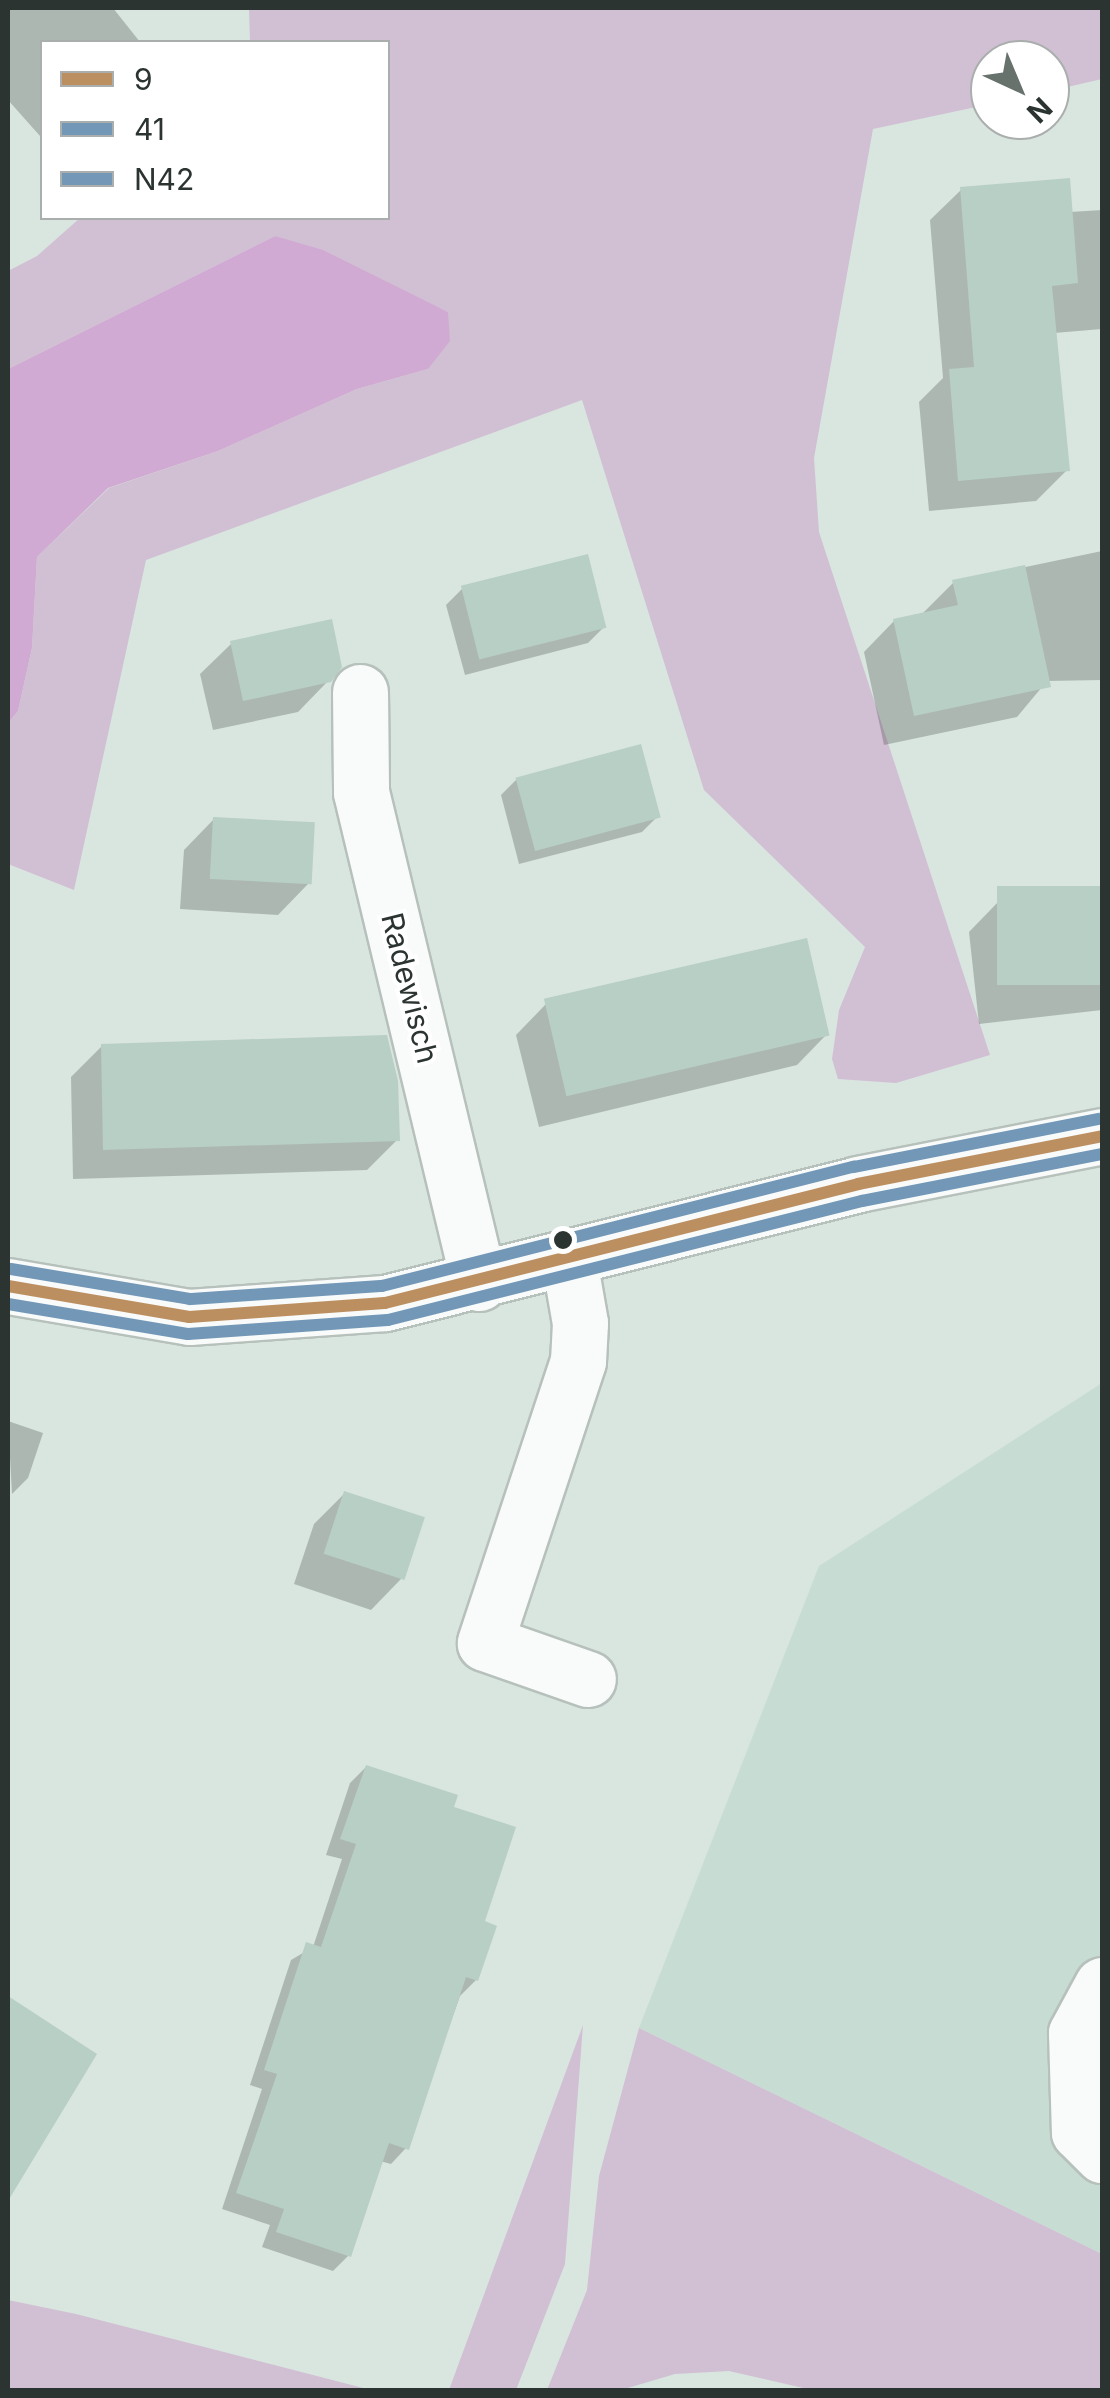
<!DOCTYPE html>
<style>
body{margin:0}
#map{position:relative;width:1110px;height:2398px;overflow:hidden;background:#d9e5df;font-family:Inter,sans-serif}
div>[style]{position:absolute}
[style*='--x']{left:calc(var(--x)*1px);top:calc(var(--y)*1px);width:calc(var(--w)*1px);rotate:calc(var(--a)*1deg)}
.built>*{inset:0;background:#c7ddd3}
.green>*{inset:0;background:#d1c0d3}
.water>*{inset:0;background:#d0aad2}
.shadow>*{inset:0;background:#0003}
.building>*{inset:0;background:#b7cfc5;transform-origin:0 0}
.roads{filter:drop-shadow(2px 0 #b7c1bc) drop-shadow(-2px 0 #b7c1bc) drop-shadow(0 2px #b7c1bc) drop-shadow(0 -2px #b7c1bc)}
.minor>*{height:55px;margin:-27.5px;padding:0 27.5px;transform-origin:27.5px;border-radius:27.5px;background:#f9fbfa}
.bus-1>*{height:12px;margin:-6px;padding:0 6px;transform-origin:6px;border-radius:6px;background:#bc8f61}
.bus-2>*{height:12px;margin:-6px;padding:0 6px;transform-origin:6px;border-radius:6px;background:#7297b7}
.bus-3>*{height:12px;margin:-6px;padding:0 6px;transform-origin:6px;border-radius:6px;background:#7297b7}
.dots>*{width:28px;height:28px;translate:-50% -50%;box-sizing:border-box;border:5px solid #fff;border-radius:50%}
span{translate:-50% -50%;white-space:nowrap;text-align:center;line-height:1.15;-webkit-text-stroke:8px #fff;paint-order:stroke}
.street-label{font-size:30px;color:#2b3430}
.frame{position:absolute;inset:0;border:10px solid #2b3430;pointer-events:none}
.legend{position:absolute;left:40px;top:40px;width:350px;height:180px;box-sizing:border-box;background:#fff;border:2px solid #aaaeac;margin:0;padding:12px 18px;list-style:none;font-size:30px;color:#2b3430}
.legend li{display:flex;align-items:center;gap:20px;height:50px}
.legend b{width:50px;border:2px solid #aaaeac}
.north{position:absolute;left:970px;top:40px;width:100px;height:100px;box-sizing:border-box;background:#fff;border:2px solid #aaaeac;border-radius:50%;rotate:136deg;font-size:28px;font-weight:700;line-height:40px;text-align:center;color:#2b3430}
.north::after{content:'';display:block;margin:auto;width:35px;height:45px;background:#68726d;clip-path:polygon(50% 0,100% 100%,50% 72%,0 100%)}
</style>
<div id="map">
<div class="built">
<div style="clip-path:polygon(1102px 1383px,1102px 2254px,639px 2028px,819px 1566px)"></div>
</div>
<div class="green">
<div style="clip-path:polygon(249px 8px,1102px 8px,1102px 79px,1050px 91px,1050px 60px,990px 60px,990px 104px,873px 129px,814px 458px,819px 532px,990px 1055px,896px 1083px,838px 1079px,832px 1059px,839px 1010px,865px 947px,704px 790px,582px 400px,146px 560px,74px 890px,8px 864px,8px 723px,18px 711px,32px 648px,37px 557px,109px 488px,218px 451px,357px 389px,428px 369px,448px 312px,275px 236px,8px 369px,8px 271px,37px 256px,80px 218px,388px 218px,388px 42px,250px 42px)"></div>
<div style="clip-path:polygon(583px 2025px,565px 2264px,516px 2390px,449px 2390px)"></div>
<div style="clip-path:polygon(639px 2028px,1102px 2254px,1102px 2390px,812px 2390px,729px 2371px,675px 2374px,621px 2390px,547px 2390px,587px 2290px,599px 2176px)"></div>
<div style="clip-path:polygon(8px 2300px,76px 2314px,371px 2390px,8px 2390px)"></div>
</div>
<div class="water">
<div style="clip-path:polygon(275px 236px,323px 250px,448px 312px,450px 341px,428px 369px,357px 389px,218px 451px,108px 488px,37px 557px,32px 648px,18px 711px,8px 723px,8px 369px)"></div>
</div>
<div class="shadow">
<div style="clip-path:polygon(113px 8px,140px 42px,42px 42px,40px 136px,8px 100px,8px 10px)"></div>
<div style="clip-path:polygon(961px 190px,1070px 212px,1102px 210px,1102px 329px,1054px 333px,1067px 470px,1036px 501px,929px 511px,919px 402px,943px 378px,930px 220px)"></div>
<div style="clip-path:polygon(1102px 551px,1102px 680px,1047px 681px,1017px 717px,884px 745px,864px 652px,894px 621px,923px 613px,954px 582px)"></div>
<div style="clip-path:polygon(462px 589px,604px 627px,588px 643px,465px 675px,446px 605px)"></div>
<div style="clip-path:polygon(231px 644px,329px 680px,298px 712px,213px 730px,200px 674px)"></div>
<div style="clip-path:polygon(517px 779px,658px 816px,642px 832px,519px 864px,501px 795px)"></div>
<div style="clip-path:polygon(214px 819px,308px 884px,278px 915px,180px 909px,184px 850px)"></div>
<div style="clip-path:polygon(1102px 889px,1102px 1010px,979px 1024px,969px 932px,999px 901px)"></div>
<div style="clip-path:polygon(546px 1004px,827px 1034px,797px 1065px,539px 1127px,516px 1035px)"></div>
<div style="clip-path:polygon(102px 1046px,397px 1140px,367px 1170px,73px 1179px,71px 1077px)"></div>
<div style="clip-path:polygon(8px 1421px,43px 1433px,28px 1478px,12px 1494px)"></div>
<div style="clip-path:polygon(344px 1494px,401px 1579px,371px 1610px,294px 1584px,314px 1524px)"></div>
<div style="clip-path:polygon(366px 1767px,451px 1808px,482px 1923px,476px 1980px,460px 1996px,406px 2148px,391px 2164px,380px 2161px,349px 2255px,333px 2271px,262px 2247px,270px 2225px,222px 2209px,262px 2089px,250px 2085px,291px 1960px,313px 1947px,342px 1859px,326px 1855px,350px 1783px)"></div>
<div style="clip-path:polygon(8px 1999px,94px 2055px,34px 2153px,8px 2179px)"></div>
</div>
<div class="building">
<div style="clip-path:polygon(1070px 178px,1078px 283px,1052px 286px,1070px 471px,958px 481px,949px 369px,974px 367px,960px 187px)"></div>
<div style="left:588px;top:554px;width:76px;height:131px;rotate:76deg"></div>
<div style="clip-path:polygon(1025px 565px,1051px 687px,914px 716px,893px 619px,958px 605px,952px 580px)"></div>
<div style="clip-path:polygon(332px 619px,342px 667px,331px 682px,243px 701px,230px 641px)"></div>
<div style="left:641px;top:744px;width:76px;height:130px;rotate:75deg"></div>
<div style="left:213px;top:817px;width:102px;height:62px;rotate:3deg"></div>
<div style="left:1102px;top:886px;width:99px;height:105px;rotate:90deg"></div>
<div style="left:807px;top:938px;width:100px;height:270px;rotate:77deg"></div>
<div style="clip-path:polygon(387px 1035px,398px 1081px,400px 1141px,103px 1150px,101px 1044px)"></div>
<div style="left:344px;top:1491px;width:85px;height:66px;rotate:18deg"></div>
<div style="clip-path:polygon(366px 1765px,458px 1795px,454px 1807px,516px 1827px,485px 1921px,497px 1926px,478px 1981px,466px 1977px,409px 2150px,389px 2143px,351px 2257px,276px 2232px,284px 2209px,236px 2193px,277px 2074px,264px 2070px,306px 1942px,321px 1947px,356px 1844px,340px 1839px)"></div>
<div style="clip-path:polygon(8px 1996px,97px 2054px,8px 2201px)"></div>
</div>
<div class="roads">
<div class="minor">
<div style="--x:360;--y:692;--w:100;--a:89.4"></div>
<div style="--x:361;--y:792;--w:505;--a:76.49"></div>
<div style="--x:569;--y:1260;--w:64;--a:80.1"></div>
<div style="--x:580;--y:1323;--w:38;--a:93"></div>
<div style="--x:578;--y:1361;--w:297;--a:108.3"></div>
<div style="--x:485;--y:1643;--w:109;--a:19.3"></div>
<div style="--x:8;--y:1286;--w:184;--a:9.7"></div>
<div style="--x:189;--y:1317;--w:196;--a:-4.1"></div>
<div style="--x:385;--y:1303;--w:488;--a:-14.1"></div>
<div style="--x:858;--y:1184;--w:249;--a:-11.1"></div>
<div style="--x:1102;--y:1985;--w:55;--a:118.4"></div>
<div style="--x:1076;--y:2033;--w:99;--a:88.3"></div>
<div style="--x:1079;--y:2132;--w:33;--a:45"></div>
</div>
</div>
<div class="bus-1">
<div style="--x:8;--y:1286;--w:184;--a:9.7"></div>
<div style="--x:189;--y:1317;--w:196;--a:-4.1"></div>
<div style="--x:385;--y:1303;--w:488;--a:-14.1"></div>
<div style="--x:858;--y:1184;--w:249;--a:-11.1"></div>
</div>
<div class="bus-2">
<div style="--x:8;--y:1304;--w:182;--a:9.5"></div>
<div style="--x:188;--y:1334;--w:200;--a:-4"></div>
<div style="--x:388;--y:1320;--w:489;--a:-14.1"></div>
<div style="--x:862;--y:1201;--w:245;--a:-11.1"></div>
</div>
<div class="bus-3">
<div style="--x:11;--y:1269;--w:181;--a:9.5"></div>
<div style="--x:190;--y:1299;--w:192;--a:-3.9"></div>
<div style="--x:382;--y:1286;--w:487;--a:-14.2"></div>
<div style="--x:854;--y:1167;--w:250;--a:-11.1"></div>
</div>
<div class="dots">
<div style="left:563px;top:1240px;background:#2b3430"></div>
</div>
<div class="street-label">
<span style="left:410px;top:988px;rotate:76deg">Radewisch</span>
</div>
<div class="frame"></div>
<ul class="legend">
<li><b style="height:12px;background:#bc8f61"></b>9</li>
<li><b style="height:12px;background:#7297b7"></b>41</li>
<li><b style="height:12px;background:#7297b7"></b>N42</li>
</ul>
<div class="north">N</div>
</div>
